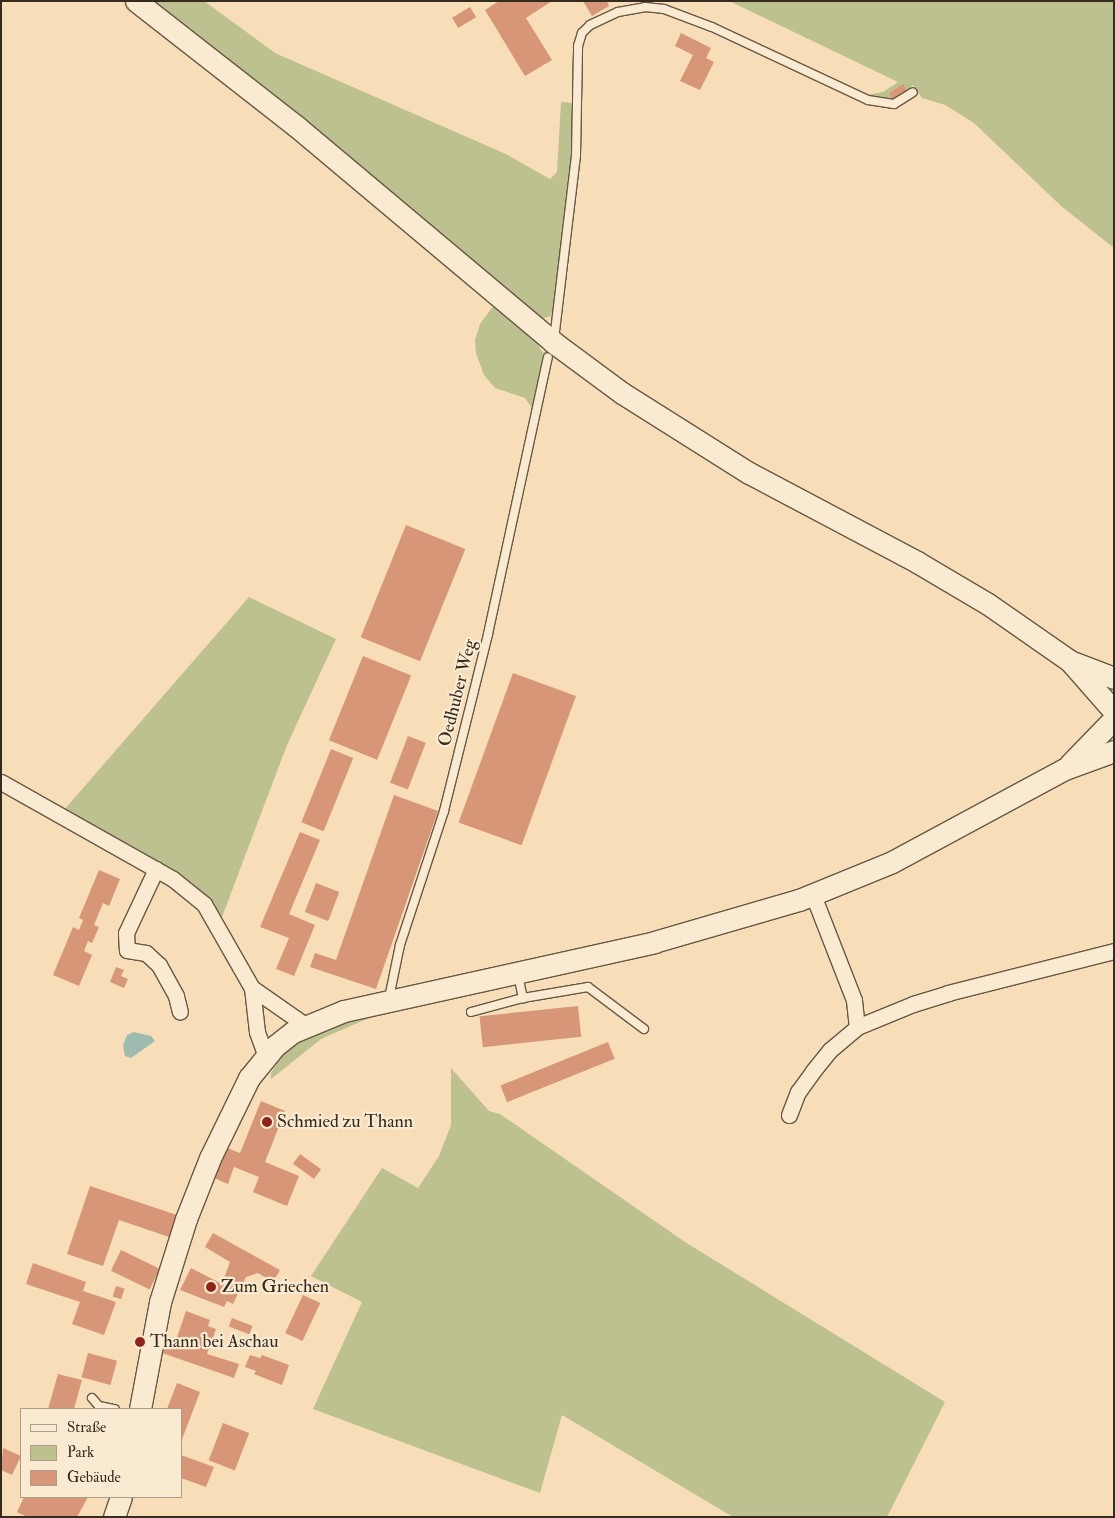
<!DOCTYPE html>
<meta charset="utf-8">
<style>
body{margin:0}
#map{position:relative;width:1115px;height:1518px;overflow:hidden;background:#f7deb9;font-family:"IM FELL Double Pica",serif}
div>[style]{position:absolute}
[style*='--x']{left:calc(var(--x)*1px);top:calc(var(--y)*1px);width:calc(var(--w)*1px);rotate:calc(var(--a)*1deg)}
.green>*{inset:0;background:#bdc18f}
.water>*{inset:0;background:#9dbcaf}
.building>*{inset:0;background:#d69677;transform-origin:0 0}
.roads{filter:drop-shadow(1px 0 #665845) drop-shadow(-1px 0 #665845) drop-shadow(0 1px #665845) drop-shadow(0 -1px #665845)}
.lane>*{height:8px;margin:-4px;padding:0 4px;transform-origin:4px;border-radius:4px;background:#faead2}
.street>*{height:15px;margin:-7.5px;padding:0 7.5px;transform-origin:7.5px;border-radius:7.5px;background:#faead2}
.secondary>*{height:21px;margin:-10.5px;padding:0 10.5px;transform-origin:10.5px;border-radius:10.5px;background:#faead2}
.dots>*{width:14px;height:14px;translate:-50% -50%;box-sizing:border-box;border:2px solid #faead2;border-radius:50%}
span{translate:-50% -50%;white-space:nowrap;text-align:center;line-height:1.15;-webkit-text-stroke:4.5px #faead2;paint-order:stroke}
.street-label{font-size:18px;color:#352b1e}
.poi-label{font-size:18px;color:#352b1e}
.left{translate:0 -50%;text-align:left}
.frame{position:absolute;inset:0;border:2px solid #352b1e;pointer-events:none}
.legend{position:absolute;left:20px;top:1408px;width:162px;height:90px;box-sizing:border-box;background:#faead2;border:1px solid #ab9e8a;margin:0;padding:6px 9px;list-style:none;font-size:15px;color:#352b1e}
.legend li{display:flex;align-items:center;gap:10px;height:25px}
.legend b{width:25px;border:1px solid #ab9e8a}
</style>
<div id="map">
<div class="green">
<div style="clip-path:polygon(149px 1px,204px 1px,275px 53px,506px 154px,550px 179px,557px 172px,561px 102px,573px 103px,572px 156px,558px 284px,551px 316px,537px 320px,212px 46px)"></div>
<div style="clip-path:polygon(729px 1px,1114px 1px,1114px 248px,1061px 206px,974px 123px,945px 105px,922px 98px,913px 85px,907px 91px,903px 85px,889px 93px,892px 99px,885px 101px,866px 95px,883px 92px,898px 82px)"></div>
<div style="clip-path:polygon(494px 305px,535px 340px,543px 353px,534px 411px,525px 398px,495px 388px,484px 375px,476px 353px,475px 340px,480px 324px)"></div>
<div style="clip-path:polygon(249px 597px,336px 639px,287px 745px,222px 917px,207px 900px,64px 810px)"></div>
<div style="clip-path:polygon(414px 1003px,362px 1021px,321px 1039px,271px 1079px,271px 1073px,283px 1054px,320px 1028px)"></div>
<div style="clip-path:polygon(451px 1068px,489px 1111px,500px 1114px,685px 1242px,945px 1402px,887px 1517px,733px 1517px,562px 1415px,540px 1493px,313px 1409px,362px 1302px,311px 1276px,382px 1168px,418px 1188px,439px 1156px,451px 1125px)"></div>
</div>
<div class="water">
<div style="clip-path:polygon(134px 1032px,151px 1036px,155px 1041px,131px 1058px,125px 1056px,123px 1045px,127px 1035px)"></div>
</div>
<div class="building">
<div style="clip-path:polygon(499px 1px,552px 1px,526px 18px,552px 60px,525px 76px,485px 10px)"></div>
<div style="clip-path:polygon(583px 1px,607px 1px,609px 6px,592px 16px)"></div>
<div style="left:470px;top:7px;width:12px;height:21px;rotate:59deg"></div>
<div style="clip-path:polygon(681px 33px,711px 48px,706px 58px,714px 62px,700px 90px,680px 81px,693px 55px,675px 46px)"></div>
<div style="clip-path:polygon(903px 84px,907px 91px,892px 99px,889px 93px)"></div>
<div style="left:406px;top:525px;width:64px;height:121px;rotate:22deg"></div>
<div style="left:363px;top:656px;width:52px;height:91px;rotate:22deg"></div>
<div style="left:513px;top:673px;width:67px;height:159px;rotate:20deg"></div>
<div style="left:408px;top:736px;width:19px;height:50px;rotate:21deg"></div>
<div style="left:331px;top:749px;width:24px;height:79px;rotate:22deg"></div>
<div style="clip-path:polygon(394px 795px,438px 811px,376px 989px,310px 967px,315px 953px,336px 960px)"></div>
<div style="clip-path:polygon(300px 832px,320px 840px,289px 914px,315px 925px,294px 976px,276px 969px,289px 938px,260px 927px)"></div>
<div style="clip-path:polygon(99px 870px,120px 879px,109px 906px,103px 903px,94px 925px,99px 927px,92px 943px,88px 941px,84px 951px,92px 955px,79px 986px,53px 975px,73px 927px,79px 930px,83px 920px,79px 918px)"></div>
<div style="left:316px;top:883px;width:25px;height:31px;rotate:21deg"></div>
<div style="clip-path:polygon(116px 967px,124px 970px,121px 976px,128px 979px,124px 988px,110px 982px)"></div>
<div style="left:578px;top:1006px;width:31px;height:99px;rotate:84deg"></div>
<div style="left:608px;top:1042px;width:18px;height:116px;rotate:68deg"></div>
<div style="clip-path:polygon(261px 1101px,285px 1111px,265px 1162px,299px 1176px,287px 1206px,253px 1192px,259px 1177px,234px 1167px,228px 1184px,214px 1178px,227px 1148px,240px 1153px)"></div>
<div style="left:300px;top:1154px;width:26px;height:12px;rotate:36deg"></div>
<div style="clip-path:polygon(90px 1186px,177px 1215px,169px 1237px,119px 1220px,103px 1266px,67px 1254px)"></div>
<div style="clip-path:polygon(213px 1233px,280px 1270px,273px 1282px,258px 1273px,246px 1277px,233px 1304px,227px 1301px,224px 1307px,180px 1290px,191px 1268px,222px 1284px,230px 1262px,205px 1247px)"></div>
<div style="left:121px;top:1250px;width:43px;height:23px;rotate:26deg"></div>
<div style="clip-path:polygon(33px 1263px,86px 1282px,83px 1291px,116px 1302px,104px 1335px,72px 1324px,80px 1302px,26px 1284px)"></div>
<div style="left:116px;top:1286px;width:9px;height:11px;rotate:18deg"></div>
<div style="left:303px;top:1295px;width:19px;height:42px;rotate:25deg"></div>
<div style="clip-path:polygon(186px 1311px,210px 1320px,208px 1326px,216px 1329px,207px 1354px,239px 1364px,234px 1378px,162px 1353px,165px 1343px,174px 1346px)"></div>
<div style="left:232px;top:1318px;width:22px;height:9px;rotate:21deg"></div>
<div style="left:88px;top:1353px;width:30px;height:25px;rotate:15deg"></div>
<div style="clip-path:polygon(250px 1355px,260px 1358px,262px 1355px,289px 1365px,282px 1385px,254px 1374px,256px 1371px,245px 1367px)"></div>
<div style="clip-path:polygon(58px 1374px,82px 1380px,74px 1409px,48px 1409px)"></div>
<div style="clip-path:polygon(177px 1383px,200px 1392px,181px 1442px,181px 1409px,167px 1409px)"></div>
<div style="left:223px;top:1423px;width:28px;height:40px;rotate:21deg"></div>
<div style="clip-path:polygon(3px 1448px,21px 1456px,12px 1475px,1px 1470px)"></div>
<div style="clip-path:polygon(181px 1455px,214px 1467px,206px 1487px,181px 1478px)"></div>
<div style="clip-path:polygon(24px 1497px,88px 1497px,77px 1517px,27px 1517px,17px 1512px)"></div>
</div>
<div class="roads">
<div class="lane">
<div style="--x:554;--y:340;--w:186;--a:-83.2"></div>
<div style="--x:576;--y:155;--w:109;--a:-88.9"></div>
<div style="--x:578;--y:46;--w:14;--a:-73"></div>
<div style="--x:582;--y:33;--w:11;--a:-45"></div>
<div style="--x:590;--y:25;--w:31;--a:-25"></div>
<div style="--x:618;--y:12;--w:27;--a:-10"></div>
<div style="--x:645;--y:7;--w:19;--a:6"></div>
<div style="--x:664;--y:9;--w:51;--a:20.6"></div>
<div style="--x:712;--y:27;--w:172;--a:25.1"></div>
<div style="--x:868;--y:100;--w:26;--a:9"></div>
<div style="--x:894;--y:104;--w:22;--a:-32"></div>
<div style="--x:518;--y:975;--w:24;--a:78"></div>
<div style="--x:389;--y:998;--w:54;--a:-78.3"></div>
<div style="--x:400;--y:945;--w:141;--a:-71.8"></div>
<div style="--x:444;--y:811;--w:182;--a:-76"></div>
<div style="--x:488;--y:634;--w:283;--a:-77.8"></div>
<div style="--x:471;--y:1012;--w:54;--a:-15.1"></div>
<div style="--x:523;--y:998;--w:66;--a:-9.6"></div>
<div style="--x:588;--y:987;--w:70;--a:36.9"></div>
<div style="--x:92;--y:1398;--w:11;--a:49"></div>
<div style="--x:99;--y:1406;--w:16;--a:11"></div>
</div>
<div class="street">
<div style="--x:1;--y:782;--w:197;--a:29.4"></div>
<div style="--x:173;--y:879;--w:40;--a:39"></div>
<div style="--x:204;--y:904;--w:97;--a:60.3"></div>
<div style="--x:252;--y:988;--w:44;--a:83.5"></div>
<div style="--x:257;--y:1032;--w:27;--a:70"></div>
<div style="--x:156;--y:869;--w:71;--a:115.1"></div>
<div style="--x:126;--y:933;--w:17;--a:87"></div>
<div style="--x:127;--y:950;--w:19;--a:9"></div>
<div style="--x:146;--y:953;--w:18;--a:43"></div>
<div style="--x:159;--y:965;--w:35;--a:61"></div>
<div style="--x:176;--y:996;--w:16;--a:76"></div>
<div style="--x:813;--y:895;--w:113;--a:68.7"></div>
<div style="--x:854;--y:1000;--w:27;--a:84"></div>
<div style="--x:252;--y:988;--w:65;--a:34.9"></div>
<div style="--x:789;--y:1115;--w:25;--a:-69"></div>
<div style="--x:798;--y:1092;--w:26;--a:-54"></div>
<div style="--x:813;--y:1071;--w:27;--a:-51"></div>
<div style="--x:830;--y:1050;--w:35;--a:-40"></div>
<div style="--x:857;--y:1027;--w:61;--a:-22.3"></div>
<div style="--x:913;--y:1004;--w:37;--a:-17"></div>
<div style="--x:948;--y:993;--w:171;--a:-14.2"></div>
</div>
<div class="secondary">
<div style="--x:136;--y:1;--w:203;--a:38"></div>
<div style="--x:296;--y:126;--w:336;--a:40"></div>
<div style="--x:553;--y:342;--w:86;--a:36.5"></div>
<div style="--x:622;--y:393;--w:150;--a:32.2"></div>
<div style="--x:749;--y:473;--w:190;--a:27.9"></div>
<div style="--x:917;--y:562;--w:82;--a:30.6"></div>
<div style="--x:988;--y:604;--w:100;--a:34.8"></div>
<div style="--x:1070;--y:661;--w:62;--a:48.9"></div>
<div style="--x:1075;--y:663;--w:42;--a:21"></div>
<div style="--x:1070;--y:764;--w:57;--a:-45.7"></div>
<div style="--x:140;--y:1409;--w:109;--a:-79.4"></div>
<div style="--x:160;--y:1302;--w:87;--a:-72.6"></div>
<div style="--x:186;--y:1219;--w:66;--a:-68.5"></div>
<div style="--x:210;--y:1158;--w:89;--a:-64"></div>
<div style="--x:249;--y:1078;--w:41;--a:-50.9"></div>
<div style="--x:275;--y:1046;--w:23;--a:-38"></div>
<div style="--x:293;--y:1032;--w:55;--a:-22.4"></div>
<div style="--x:344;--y:1011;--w:318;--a:-12.5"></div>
<div style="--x:654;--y:942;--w:151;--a:-16.2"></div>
<div style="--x:799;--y:900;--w:100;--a:-22.2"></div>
<div style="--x:892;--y:862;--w:196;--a:-28.3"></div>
<div style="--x:1065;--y:769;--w:52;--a:-20.2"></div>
<div style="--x:114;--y:1517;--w:21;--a:-71"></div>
</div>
</div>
<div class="dots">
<div style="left:267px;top:1122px;background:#8f2418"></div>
<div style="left:211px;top:1287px;background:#8f2418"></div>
<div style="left:140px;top:1342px;background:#8f2418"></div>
</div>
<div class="street-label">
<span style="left:458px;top:693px;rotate:-76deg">Oedhuber Weg</span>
</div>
<div class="poi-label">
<span class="left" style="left:277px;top:1122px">Schmied zu Thann</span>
<span class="left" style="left:221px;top:1287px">Zum Griechen</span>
<span class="left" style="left:150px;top:1342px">Thann bei Aschau</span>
</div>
<div class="frame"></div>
<ul class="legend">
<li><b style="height:6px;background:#faead2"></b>Straße</li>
<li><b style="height:14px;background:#bdc18f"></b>Park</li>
<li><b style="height:14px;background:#d69677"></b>Gebäude</li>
</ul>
</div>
